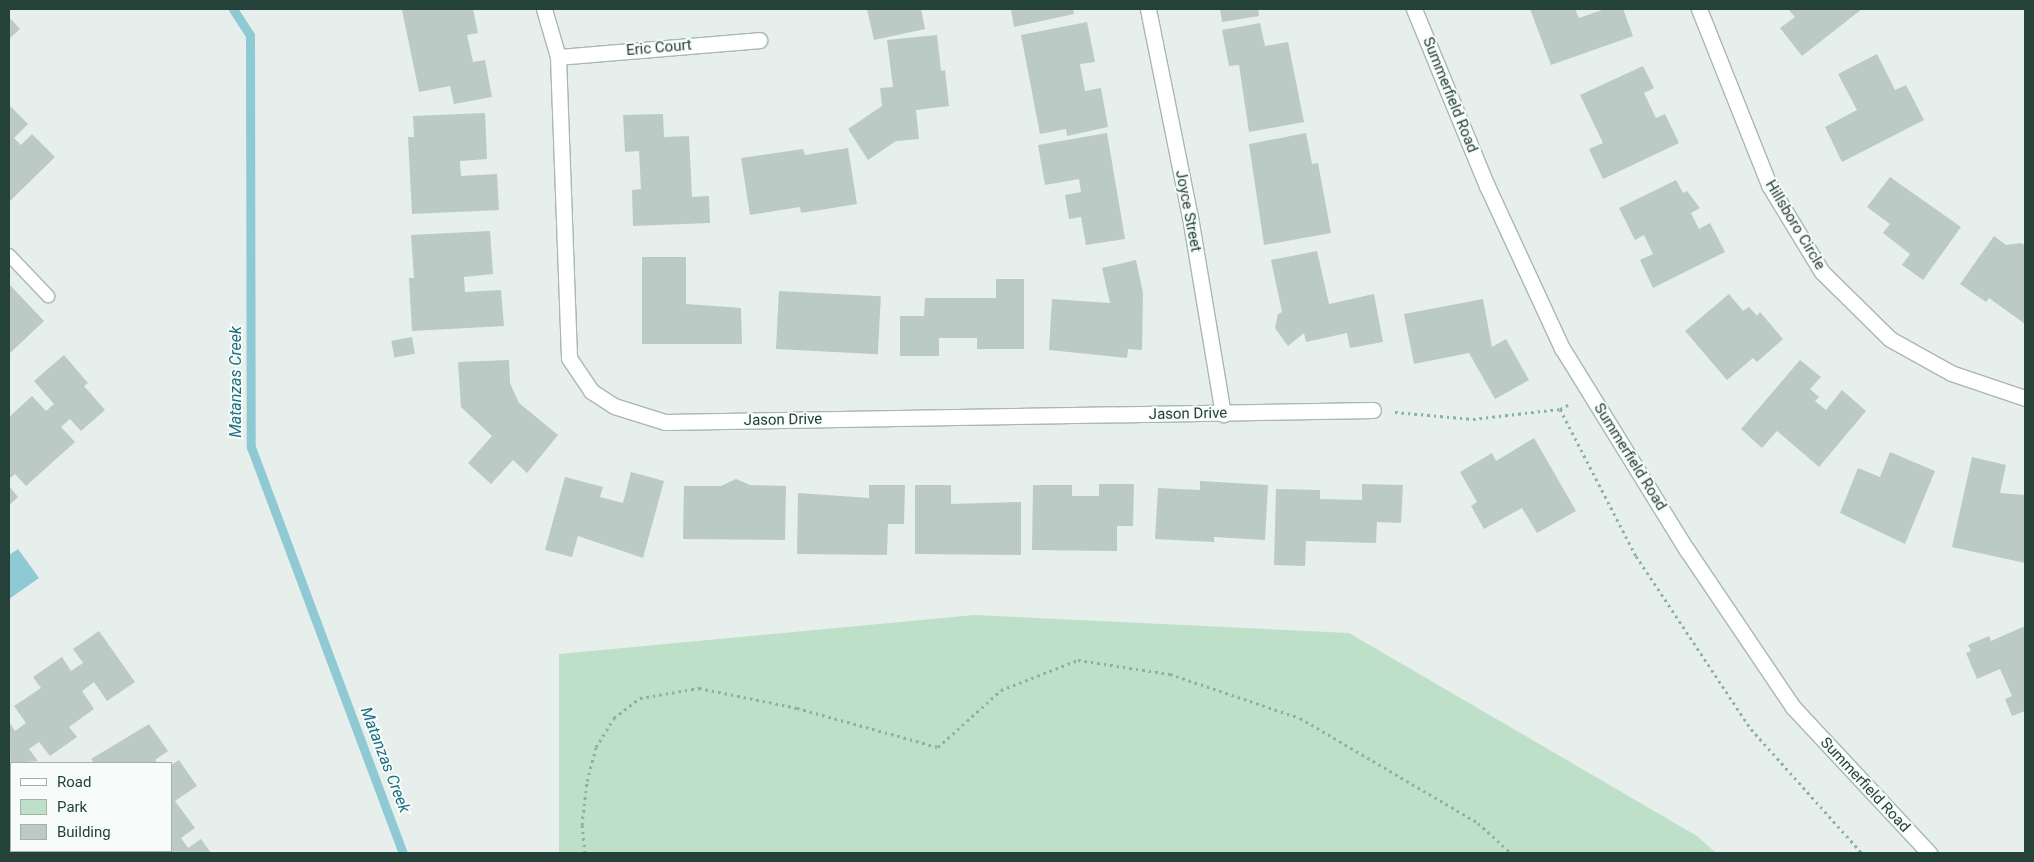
<!DOCTYPE html>
<style>
body{margin:0}
#map{position:relative;width:2034px;height:862px;overflow:hidden;background:#e6efeb;font-family:Roboto,sans-serif}
div>[style]{position:absolute}
[style*='--x']{left:calc(var(--x)*1px);top:calc(var(--y)*1px);width:calc(var(--w)*1px);rotate:calc(var(--a)*1deg)}
.green>*{inset:0;background:#bfe0c8}
.water>*{inset:0;background:#8ec9d4}
.stream>*{height:9px;margin:-4.5px;padding:0 4.5px;transform-origin:4.5px;border-radius:4.5px;background:#8ec9d4}
.building>*{inset:0;background:#bbcac4;transform-origin:0 0}
.path>*{height:3px;margin-top:-1.5px;transform-origin:0;background:repeating-linear-gradient(90deg,#86b3a5 0 2.5px,transparent 0 6.5px)}
.roads{filter:drop-shadow(1px 0 #a8b8b2) drop-shadow(-1px 0 #a8b8b2) drop-shadow(0 1px #a8b8b2) drop-shadow(0 -1px #a8b8b2)}
.service>*{height:12px;margin:-6px;padding:0 6px;transform-origin:6px;border-radius:6px;background:#fff}
.minor>*{height:15px;margin:-7.5px;padding:0 7.5px;transform-origin:7.5px;border-radius:7.5px;background:#fff}
span{translate:-50% -50%;white-space:nowrap;text-align:center;line-height:1.15;-webkit-text-stroke:4px #f7fbf9;paint-order:stroke}
.street-label{font-size:15px;color:#24423a}
.water-label{font-size:16px;color:#1c6f80;font-style:italic}
.frame{position:absolute;inset:0;border:10px solid #24423a;pointer-events:none}
.legend{position:absolute;left:10px;top:762px;width:162px;height:90px;box-sizing:border-box;background:#f7fbf9;border:1px solid #a3b1ad;margin:0;padding:6px 9px;list-style:none;font-size:15px;color:#24423a}
.legend li{display:flex;align-items:center;gap:10px;height:25px}
.legend b{width:25px;border:1px solid #a3b1ad}
</style>
<div id="map">
<div class="green">
<div style="clip-path:polygon(974px 615px,1349px 633px,1697px 836px,1716px 853px,559px 853px,559px 654px)"></div>
</div>
<div class="water">
<div style="clip-path:polygon(18px 549px,39px 578px,9px 599px,9px 555px)"></div>
</div>
<div class="stream">
<div style="--x:233;--y:9;--w:31;--a:57"></div>
<div style="--x:250;--y:35;--w:412;--a:89.9"></div>
<div style="--x:251;--y:447;--w:434;--a:69.5"></div>
</div>
<div class="building">
<div style="clip-path:polygon(473px 9px,478px 33px,467px 35px,473px 62px,485px 60px,492px 97px,454px 104px,450px 86px,419px 92px,402px 10px)"></div>
<div style="clip-path:polygon(867px 9px,921px 9px,925px 29px,874px 40px)"></div>
<div style="clip-path:polygon(1011px 9px,1073px 9px,1074px 14px,1014px 27px)"></div>
<div style="clip-path:polygon(1220px 9px,1258px 9px,1259px 16px,1222px 22px)"></div>
<div style="clip-path:polygon(1530px 9px,1575px 9px,1579px 18px,1605px 9px,1623px 9px,1633px 36px,1551px 65px)"></div>
<div style="clip-path:polygon(1788px 9px,1862px 9px,1802px 56px,1780px 28px,1795px 17px)"></div>
<div style="clip-path:polygon(9px 17px,20px 29px,9px 39px)"></div>
<div style="clip-path:polygon(1087px 22px,1095px 62px,1080px 64px,1085px 91px,1101px 88px,1108px 127px,1067px 136px,1066px 129px,1040px 134px,1021px 35px)"></div>
<div style="clip-path:polygon(1260px 23px,1265px 46px,1288px 42px,1304px 122px,1249px 132px,1239px 65px,1229px 66px,1222px 30px)"></div>
<div style="clip-path:polygon(937px 35px,941px 71px,945px 70px,949px 106px,916px 110px,919px 139px,896px 141px,868px 160px,848px 129px,882px 106px,880px 88px,893px 87px,887px 40px)"></div>
<div style="clip-path:polygon(1877px 54px,1895px 90px,1906px 85px,1924px 120px,1842px 162px,1825px 127px,1857px 110px,1838px 74px)"></div>
<div style="clip-path:polygon(1643px 66px,1654px 88px,1644px 93px,1656px 118px,1665px 114px,1679px 143px,1603px 179px,1589px 149px,1603px 143px,1580px 95px)"></div>
<div style="clip-path:polygon(9px 105px,28px 124px,14px 138px,21px 145px,32px 134px,55px 157px,9px 202px)"></div>
<div style="clip-path:polygon(485px 113px,487px 159px,460px 161px,461px 176px,497px 174px,499px 210px,412px 214px,408px 137px,414px 137px,413px 116px)"></div>
<div style="clip-path:polygon(663px 114px,664px 137px,689px 136px,692px 197px,709px 196px,710px 223px,633px 226px,632px 190px,641px 189px,639px 151px,625px 152px,623px 115px)"></div>
<div style="clip-path:polygon(1107px 133px,1125px 239px,1086px 245px,1081px 217px,1069px 219px,1065px 195px,1081px 192px,1079px 179px,1045px 185px,1038px 145px)"></div>
<div style="clip-path:polygon(1306px 133px,1312px 164px,1318px 163px,1331px 233px,1264px 245px,1249px 144px)"></div>
<div style="clip-path:polygon(848px 148px,857px 204px,801px 213px,800px 207px,750px 215px,741px 158px,803px 149px,805px 155px)"></div>
<div style="clip-path:polygon(1890px 177px,1961px 227px,1923px 280px,1902px 265px,1910px 254px,1883px 233px,1890px 224px,1867px 207px)"></div>
<div style="clip-path:polygon(1676px 180px,1683px 193px,1687px 191px,1700px 208px,1691px 213px,1699px 229px,1710px 223px,1725px 252px,1653px 288px,1640px 260px,1653px 254px,1644px 235px,1635px 240px,1619px 208px)"></div>
<div style="clip-path:polygon(490px 231px,493px 274px,464px 277px,465px 292px,501px 290px,504px 326px,412px 331px,409px 278px,414px 278px,411px 235px)"></div>
<div style="clip-path:polygon(1994px 236px,2006px 245px,2021px 243px,2025px 245px,2025px 324px,1989px 298px,1986px 302px,1960px 284px)"></div>
<div style="clip-path:polygon(1317px 251px,1329px 304px,1374px 294px,1383px 342px,1350px 348px,1347px 333px,1306px 342px,1304px 333px,1288px 346px,1275px 328px,1278px 314px,1282px 312px,1271px 260px)"></div>
<div style="clip-path:polygon(642px 257px,686px 257px,686px 304px,741px 308px,742px 344px,642px 344px)"></div>
<div style="clip-path:polygon(1136px 260px,1143px 293px,1142px 350px,1128px 349px,1127px 358px,1049px 350px,1052px 299px,1110px 303px,1102px 268px)"></div>
<div style="clip-path:polygon(996px 279px,1024px 279px,1024px 349px,977px 349px,977px 338px,939px 338px,939px 356px,900px 356px,900px 316px,924px 316px,925px 298px,996px 298px)"></div>
<div style="clip-path:polygon(9px 284px,44px 321px,9px 354px)"></div>
<div style="left:779px;top:291px;width:102px;height:58px;rotate:3deg"></div>
<div style="clip-path:polygon(1729px 294px,1743px 311px,1749px 307px,1757px 316px,1760px 312px,1783px 339px,1757px 362px,1753px 358px,1727px 380px,1685px 331px)"></div>
<div style="clip-path:polygon(1483px 299px,1492px 347px,1506px 339px,1529px 380px,1495px 399px,1469px 353px,1414px 364px,1404px 314px)"></div>
<div style="left:412px;top:337px;width:17px;height:21px;rotate:80deg"></div>
<div style="clip-path:polygon(64px 355px,88px 383px,84px 386px,105px 410px,81px 431px,70px 419px,61px 427px,75px 442px,26px 486px,15px 474px,9px 479px,9px 417px,32px 396px,46px 411px,54px 404px,34px 381px)"></div>
<div style="clip-path:polygon(509px 360px,510px 383px,519px 403px,558px 435px,527px 473px,513px 460px,491px 484px,468px 463px,492px 436px,461px 407px,458px 362px)"></div>
<div style="clip-path:polygon(1800px 360px,1821px 377px,1810px 389px,1819px 397px,1815px 401px,1826px 410px,1842px 390px,1866px 411px,1819px 467px,1777px 431px,1762px 448px,1741px 429px)"></div>
<div style="clip-path:polygon(1534px 438px,1576px 511px,1537px 533px,1522px 508px,1484px 529px,1471px 506px,1477px 502px,1460px 472px,1492px 453px,1496px 461px)"></div>
<div style="clip-path:polygon(1890px 452px,1935px 471px,1905px 544px,1840px 513px,1858px 468px,1880px 477px)"></div>
<div style="clip-path:polygon(1972px 457px,2006px 465px,2000px 493px,2025px 495px,2025px 563px,1952px 547px)"></div>
<div style="clip-path:polygon(631px 472px,664px 481px,643px 558px,578px 536px,572px 557px,545px 550px,565px 477px,603px 487px,600px 497px,623px 503px)"></div>
<div style="clip-path:polygon(736px 479px,750px 485px,786px 486px,785px 540px,683px 539px,684px 486px,721px 486px)"></div>
<div style="clip-path:polygon(1200px 481px,1268px 485px,1265px 540px,1214px 537px,1214px 542px,1155px 539px,1158px 488px,1200px 490px)"></div>
<div style="clip-path:polygon(1099px 484px,1134px 484px,1133px 526px,1117px 526px,1117px 551px,1032px 550px,1033px 485px,1072px 485px,1072px 496px,1099px 496px)"></div>
<div style="clip-path:polygon(1362px 484px,1403px 485px,1401px 523px,1377px 522px,1376px 543px,1306px 541px,1305px 566px,1274px 565px,1276px 489px,1320px 490px,1320px 499px,1362px 500px)"></div>
<div style="clip-path:polygon(869px 485px,905px 485px,904px 524px,888px 524px,887px 555px,797px 554px,798px 493px,869px 498px)"></div>
<div style="clip-path:polygon(915px 485px,951px 485px,951px 504px,1021px 502px,1021px 555px,915px 554px)"></div>
<div style="clip-path:polygon(9px 486px,18px 497px,9px 505px)"></div>
<div style="clip-path:polygon(2025px 626px,2025px 711px,2012px 716px,2005px 699px,2012px 696px,2000px 669px,1977px 679px,1966px 653px,1971px 651px,1968px 645px,1989px 636px,1991px 641px)"></div>
<div style="clip-path:polygon(99px 631px,135px 682px,107px 701px,94px 682px,82px 691px,94px 709px,69px 727px,77px 737px,50px 756px,39px 742px,29px 749px,38px 761px,11px 763px,11px 781px,9px 722px,15px 731px,26px 723px,14px 706px,41px 688px,33px 677px,62px 657px,71px 671px,83px 663px,73px 649px)"></div>
<div style="clip-path:polygon(149px 724px,168px 751px,155px 760px,158px 763px,94px 763px,91px 759px)"></div>
<div style="clip-path:polygon(179px 760px,197px 786px,175px 801px,195px 828px,181px 838px,188px 848px,201px 839px,211px 853px,134px 853px,132px 851px,171px 851px,171px 765px)"></div>
</div>
<div class="path">
<div style="--x:1560;--y:409;--w:165;--a:62.7"></div>
<div style="--x:1636;--y:556;--w:208;--a:56.4"></div>
<div style="--x:1751;--y:729;--w:166;--a:48.2"></div>
<div style="--x:1395;--y:412;--w:78;--a:5.1"></div>
<div style="--x:1473;--y:419;--w:88;--a:-6.6"></div>
<div style="--x:1560;--y:409;--w:11;--a:-27"></div>
<div style="--x:585;--y:853;--w:28;--a:-96"></div>
<div style="--x:582;--y:825;--w:44;--a:-83.5"></div>
<div style="--x:587;--y:781;--w:35;--a:-75"></div>
<div style="--x:596;--y:747;--w:34;--a:-58"></div>
<div style="--x:614;--y:718;--w:33;--a:-38"></div>
<div style="--x:640;--y:698;--w:60;--a:-9.6"></div>
<div style="--x:699;--y:688;--w:100;--a:11.5"></div>
<div style="--x:797;--y:708;--w:146;--a:15.5"></div>
<div style="--x:938;--y:747;--w:85;--a:-42.1"></div>
<div style="--x:1001;--y:690;--w:83;--a:-21.3"></div>
<div style="--x:1078;--y:660;--w:93;--a:8.7"></div>
<div style="--x:1170;--y:674;--w:137;--a:18.7"></div>
<div style="--x:1300;--y:718;--w:207;--a:30.5"></div>
<div style="--x:1478;--y:823;--w:45;--a:42.3"></div>
</div>
<div class="roads">
<div class="service">
<div style="--x:9;--y:255;--w:57;--a:46.4"></div>
<div style="--x:92;--y:851;--w:3;--a:45"></div>
<div style="--x:30;--y:853;--w:4;--a:-27"></div>
</div>
<div class="minor">
<div style="--x:544;--y:9;--w:50;--a:73.7"></div>
<div style="--x:558;--y:57;--w:301;--a:87.9"></div>
<div style="--x:569;--y:358;--w:40;--a:56"></div>
<div style="--x:591;--y:391;--w:27;--a:33"></div>
<div style="--x:614;--y:406;--w:53;--a:17.4"></div>
<div style="--x:665;--y:422;--w:708;--a:-0.97"></div>
<div style="--x:1148;--y:9;--w:212;--a:78.6"></div>
<div style="--x:1190;--y:217;--w:200;--a:80.5"></div>
<div style="--x:1414;--y:9;--w:191;--a:67.6"></div>
<div style="--x:1487;--y:186;--w:179;--a:65.2"></div>
<div style="--x:1562;--y:348;--w:238;--a:58.3"></div>
<div style="--x:1687;--y:550;--w:189;--a:56"></div>
<div style="--x:1793;--y:707;--w:200;--a:47"></div>
<div style="--x:1699;--y:9;--w:189;--a:68.3"></div>
<div style="--x:1769;--y:185;--w:102;--a:58.7"></div>
<div style="--x:1822;--y:272;--w:95;--a:44.6"></div>
<div style="--x:1890;--y:339;--w:70;--a:29.1"></div>
<div style="--x:1951;--y:373;--w:78;--a:18.7"></div>
<div style="--x:558;--y:57;--w:202;--a:-4.8"></div>
</div>
</div>
<div class="street-label">
<span style="left:659px;top:48px;rotate:-5deg">Eric Court</span>
<span style="left:1450px;top:95px;rotate:68deg">Summerfield Road</span>
<span style="left:1188px;top:211px;rotate:79deg">Joyce Street</span>
<span style="left:1795px;top:225px;rotate:59deg">Hillsboro Circle</span>
<span style="left:1188px;top:414px;rotate:-1deg">Jason Drive</span>
<span style="left:783px;top:420px;rotate:-1deg">Jason Drive</span>
<span style="left:1630px;top:457px;rotate:58deg">Summerfield Road</span>
<span style="left:1865px;top:785px;rotate:47deg">Summerfield Road</span>
</div>
<div class="water-label">
<span style="left:236px;top:382px;rotate:-90deg">Matanzas Creek</span>
<span style="left:385px;top:760px;rotate:69deg">Matanzas Creek</span>
</div>
<div class="frame"></div>
<ul class="legend">
<li><b style="height:6px;background:#fff"></b>Road</li>
<li><b style="height:14px;background:#bfe0c8"></b>Park</li>
<li><b style="height:14px;background:#bbcac4"></b>Building</li>
</ul>
</div>
